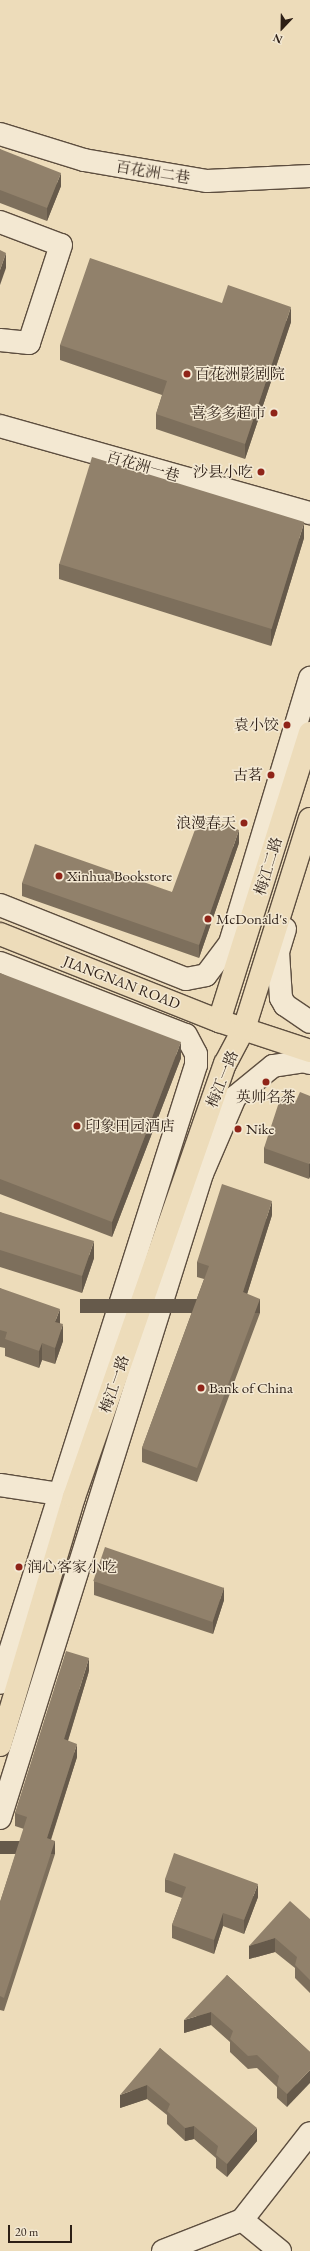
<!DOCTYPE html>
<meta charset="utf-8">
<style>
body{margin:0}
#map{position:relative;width:310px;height:2251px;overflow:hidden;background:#eddcba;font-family:"EB Garamond","Noto Serif SC",serif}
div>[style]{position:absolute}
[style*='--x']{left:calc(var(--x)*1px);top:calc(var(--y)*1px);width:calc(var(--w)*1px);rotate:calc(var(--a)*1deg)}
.roads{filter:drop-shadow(1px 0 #5d4e3f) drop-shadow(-1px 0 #5d4e3f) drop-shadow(0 1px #5d4e3f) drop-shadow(0 -1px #5d4e3f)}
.minor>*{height:22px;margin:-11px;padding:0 11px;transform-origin:11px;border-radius:11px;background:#f3e8d2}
.major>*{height:22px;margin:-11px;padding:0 11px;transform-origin:11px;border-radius:11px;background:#eddcba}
.wall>*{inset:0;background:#7d6f5c}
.shaded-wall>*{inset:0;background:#665a4b;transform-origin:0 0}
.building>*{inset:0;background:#91816b;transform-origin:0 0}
.dots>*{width:11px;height:11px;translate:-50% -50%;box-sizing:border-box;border:2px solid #f3e8d2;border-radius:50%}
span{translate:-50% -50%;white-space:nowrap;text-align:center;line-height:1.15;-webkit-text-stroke:3px #f3e8d2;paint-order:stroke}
.street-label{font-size:15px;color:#2d1f16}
.poi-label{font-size:15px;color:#2d1f16}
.left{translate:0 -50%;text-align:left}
.right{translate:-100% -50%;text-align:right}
.north{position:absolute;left:262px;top:8px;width:40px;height:40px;-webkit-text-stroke:3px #f3e8d2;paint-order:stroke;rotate:202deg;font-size:11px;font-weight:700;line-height:16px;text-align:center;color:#2d1f16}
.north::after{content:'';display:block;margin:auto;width:14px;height:18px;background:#2d1f16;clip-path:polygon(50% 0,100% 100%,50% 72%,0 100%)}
.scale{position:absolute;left:8px;top:2225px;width:64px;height:18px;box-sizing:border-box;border:2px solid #2d1f16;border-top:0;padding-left:5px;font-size:12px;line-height:14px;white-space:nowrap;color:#2d1f16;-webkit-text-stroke:3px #f3e8d2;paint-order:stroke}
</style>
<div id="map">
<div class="roads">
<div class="minor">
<div style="--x:0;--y:134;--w:88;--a:17.2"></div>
<div style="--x:84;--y:160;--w:125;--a:9.7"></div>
<div style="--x:207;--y:181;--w:103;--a:-2.8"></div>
<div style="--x:0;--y:222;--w:65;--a:20.7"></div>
<div style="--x:61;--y:245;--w:103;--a:108.1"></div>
<div style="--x:29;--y:343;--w:29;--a:-174"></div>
<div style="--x:0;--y:426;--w:322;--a:15.7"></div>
<div style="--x:0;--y:905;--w:200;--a:21.7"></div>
<div style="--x:186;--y:979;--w:20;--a:-11"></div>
<div style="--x:206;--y:975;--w:40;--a:-53"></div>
<div style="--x:230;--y:943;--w:277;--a:-73.2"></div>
<div style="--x:285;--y:929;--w:24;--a:107"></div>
<div style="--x:278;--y:952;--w:46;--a:86.3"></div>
<div style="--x:281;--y:998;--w:8;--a:60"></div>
<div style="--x:285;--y:1005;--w:30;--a:34"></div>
<div style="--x:0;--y:963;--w:199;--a:21.2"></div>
<div style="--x:186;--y:1035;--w:21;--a:62"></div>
<div style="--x:196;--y:1054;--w:11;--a:90"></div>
<div style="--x:196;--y:1065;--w:648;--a:107.6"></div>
<div style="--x:0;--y:1485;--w:74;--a:8.6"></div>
<div style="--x:0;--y:1818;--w:675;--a:-72.59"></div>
<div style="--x:202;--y:1174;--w:84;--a:-66.8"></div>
<div style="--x:235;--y:1097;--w:49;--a:-39.2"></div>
<div style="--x:273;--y:1066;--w:30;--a:-9"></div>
<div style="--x:303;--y:1061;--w:7;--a:16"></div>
<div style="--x:242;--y:2220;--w:49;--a:39.2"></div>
<div style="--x:163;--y:2251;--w:85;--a:-21.4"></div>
<div style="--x:242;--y:2220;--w:110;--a:-52"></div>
</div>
<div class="major">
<div style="--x:0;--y:934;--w:236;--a:21.7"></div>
<div style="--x:219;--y:1021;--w:96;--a:18.2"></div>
<div style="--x:219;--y:1021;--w:302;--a:-72.5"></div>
<div style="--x:0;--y:1745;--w:259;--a:-73.4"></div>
<div style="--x:74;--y:1497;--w:459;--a:-70.8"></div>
<div style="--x:225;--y:1064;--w:40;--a:-62"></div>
<div style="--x:244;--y:1029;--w:220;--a:-72.6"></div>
</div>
</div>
<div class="wall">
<div style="clip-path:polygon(0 149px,61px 186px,47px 221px,0 203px)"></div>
<div style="clip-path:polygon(222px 303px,291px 322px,245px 459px,156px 429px,156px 414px,162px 395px,60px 360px,60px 345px)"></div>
<div style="clip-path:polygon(304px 538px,271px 646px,59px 579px,59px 564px)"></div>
<div style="clip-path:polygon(239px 843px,199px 958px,22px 896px,22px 883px,172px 892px)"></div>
<div style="clip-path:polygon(0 973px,181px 1058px,112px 1237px,0 1194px)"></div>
<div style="clip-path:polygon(310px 1096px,309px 1179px,264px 1163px,264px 1148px,296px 1101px)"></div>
<div style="clip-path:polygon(0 1212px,94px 1258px,82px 1293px,0 1267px)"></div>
<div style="clip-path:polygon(272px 1215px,247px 1294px,260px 1313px,197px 1482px,142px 1462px,142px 1448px,204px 1279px,197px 1277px,197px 1262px)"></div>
<div style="clip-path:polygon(0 1288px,60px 1323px,63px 1341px,55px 1364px,42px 1360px,39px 1368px,5px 1356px,5px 1348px,0 1347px)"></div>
<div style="clip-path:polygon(94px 1581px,224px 1600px,213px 1634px,94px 1595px)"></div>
<div style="clip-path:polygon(89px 1671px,68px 1741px,77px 1757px,51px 1840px,55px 1854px,4px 2011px,0 2010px,0 1902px,24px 1829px,15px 1826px,15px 1813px)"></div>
<div style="clip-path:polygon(165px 1879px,258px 1897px,244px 1934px,223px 1926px,214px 1954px,172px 1938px,172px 1925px,182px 1898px,165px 1892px)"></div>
<div style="clip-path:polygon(310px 1919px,310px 1993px,295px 1978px,295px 1968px,275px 1952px,249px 1959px,249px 1946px)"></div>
<div style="clip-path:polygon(227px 1975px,310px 2052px,287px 2107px,277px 2098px,277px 2087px,257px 2068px,248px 2069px,230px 2052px,230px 2042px,211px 2025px,184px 2033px)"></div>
<div style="clip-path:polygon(160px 2048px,257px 2141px,227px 2177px,216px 2168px,216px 2158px,194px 2139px,185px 2141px,167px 2124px,167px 2115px,147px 2099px,120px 2108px)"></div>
</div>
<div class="shaded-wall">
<div style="clip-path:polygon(61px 173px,61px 186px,47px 221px,47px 208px)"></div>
<div style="clip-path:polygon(6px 253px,6px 268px,0 285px,0 270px)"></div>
<div style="clip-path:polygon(291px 307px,291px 322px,245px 459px,245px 444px)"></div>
<div style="clip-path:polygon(304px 523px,304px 538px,271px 646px,271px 630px)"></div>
<div style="clip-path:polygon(239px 830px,239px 843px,199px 958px,199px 945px)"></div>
<div style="clip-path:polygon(181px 1042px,181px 1058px,112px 1237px,112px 1222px)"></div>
<div style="clip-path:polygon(310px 1162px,310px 1177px,309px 1179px,309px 1164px)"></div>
<div style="clip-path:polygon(272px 1201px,272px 1215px,243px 1307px,243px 1292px)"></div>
<div style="clip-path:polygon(94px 1241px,94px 1258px,82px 1293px,82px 1276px)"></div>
<div style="left:260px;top:1299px;width:14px;height:180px;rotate:90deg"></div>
<div style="clip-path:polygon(60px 1309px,60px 1326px,55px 1322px)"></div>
<div style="clip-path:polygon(63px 1324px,63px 1341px,55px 1364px,55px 1348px)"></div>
<div style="clip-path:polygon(42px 1343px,42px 1360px,39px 1368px,39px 1351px)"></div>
<div style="clip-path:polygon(224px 1587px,224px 1600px,213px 1634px,213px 1621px)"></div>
<div style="clip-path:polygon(89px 1658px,89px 1671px,64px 1753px,64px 1739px)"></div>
<div style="clip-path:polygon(77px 1744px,77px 1757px,47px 1851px,47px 1838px)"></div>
<div style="left:55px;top:1841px;width:13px;height:165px;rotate:90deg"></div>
<div style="clip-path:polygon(258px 1884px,258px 1897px,244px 1934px,244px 1920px)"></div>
<div style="clip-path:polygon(223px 1913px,223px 1926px,214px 1954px,214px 1940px)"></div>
<div style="clip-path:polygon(275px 1938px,275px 1952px,249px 1959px,249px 1946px)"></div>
<div style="clip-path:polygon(211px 2012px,211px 2025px,184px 2033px,184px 2020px)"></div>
<div style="clip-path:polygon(310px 2070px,310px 2083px,287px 2107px,287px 2094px)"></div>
<div style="clip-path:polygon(147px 2085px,147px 2099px,120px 2108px,120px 2095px)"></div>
<div style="clip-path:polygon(194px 2126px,194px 2139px,185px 2141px,185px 2128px)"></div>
<div style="clip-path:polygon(257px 2128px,257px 2141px,227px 2177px,227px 2164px)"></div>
</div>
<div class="building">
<div style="clip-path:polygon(0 149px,61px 173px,47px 208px,0 190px)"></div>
<div style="clip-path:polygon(0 250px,6px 253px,0 270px)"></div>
<div style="clip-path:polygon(90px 258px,222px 303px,228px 285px,291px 307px,245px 444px,156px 414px,167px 381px,60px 345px)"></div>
<div style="left:92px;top:457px;width:222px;height:112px;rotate:17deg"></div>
<div style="clip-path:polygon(200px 816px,239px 830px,199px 945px,22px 883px,35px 844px,172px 892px)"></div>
<div style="clip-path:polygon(0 973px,181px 1042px,112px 1222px,0 1179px)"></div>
<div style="clip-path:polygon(300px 1092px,310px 1096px,310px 1162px,309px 1164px,264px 1148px,281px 1096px,296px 1101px)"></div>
<div style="clip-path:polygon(222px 1184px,272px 1201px,243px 1292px,260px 1299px,197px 1468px,142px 1448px,209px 1266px,197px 1262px)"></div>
<div style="clip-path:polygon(0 1212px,94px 1241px,82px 1276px,0 1250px)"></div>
<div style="clip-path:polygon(0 1288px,60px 1309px,55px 1322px,63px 1324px,55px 1348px,42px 1343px,39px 1351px,5px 1339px,7px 1332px,0 1330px)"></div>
<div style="left:105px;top:1547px;width:126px;height:36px;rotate:19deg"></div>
<div style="clip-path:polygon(66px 1651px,89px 1658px,64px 1739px,77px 1744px,47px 1838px,55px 1841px,4px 1998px,0 1996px,0 1902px,27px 1817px,15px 1813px)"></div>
<div style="clip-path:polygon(174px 1853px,258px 1884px,244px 1920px,223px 1913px,214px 1940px,172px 1925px,186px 1887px,165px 1879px)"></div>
<div style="clip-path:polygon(290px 1901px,310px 1919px,310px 1980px,295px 1965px,297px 1957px,275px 1938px,249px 1946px)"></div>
<div style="clip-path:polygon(227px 1975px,310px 2052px,310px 2070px,287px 2094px,277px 2085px,279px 2076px,257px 2055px,248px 2056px,230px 2039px,233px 2031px,211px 2012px,184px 2020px)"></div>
<div style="clip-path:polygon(160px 2048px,257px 2128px,227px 2164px,216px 2155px,218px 2146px,194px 2126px,185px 2128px,167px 2111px,170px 2104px,147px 2085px,120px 2095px)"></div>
</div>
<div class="dots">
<div style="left:187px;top:374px;background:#8f2418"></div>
<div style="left:274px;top:413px;background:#8f2418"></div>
<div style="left:261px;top:472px;background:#8f2418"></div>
<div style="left:287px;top:725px;background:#8f2418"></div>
<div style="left:271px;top:775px;background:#8f2418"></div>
<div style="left:244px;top:823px;background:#8f2418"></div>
<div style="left:59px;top:876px;background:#8f2418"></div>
<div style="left:208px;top:919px;background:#8f2418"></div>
<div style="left:266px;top:1082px;background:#8f2418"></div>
<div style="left:77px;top:1126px;background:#8f2418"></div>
<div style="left:238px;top:1129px;background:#8f2418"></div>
<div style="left:201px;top:1388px;background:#8f2418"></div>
<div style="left:19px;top:1567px;background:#8f2418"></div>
</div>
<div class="street-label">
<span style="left:153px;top:172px;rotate:9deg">百花洲二巷</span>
<span style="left:143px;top:466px;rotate:16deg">百花洲一巷</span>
<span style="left:268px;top:866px;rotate:-73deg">梅江二路</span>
<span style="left:122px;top:982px;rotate:21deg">JIANGNAN ROAD</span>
<span style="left:222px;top:1079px;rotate:-68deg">梅江一路</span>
<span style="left:114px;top:1384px;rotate:-71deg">梅江一路</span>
</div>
<div class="poi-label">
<span class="left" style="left:195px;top:374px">百花洲影剧院</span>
<span class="right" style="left:266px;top:413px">喜多多超市</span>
<span class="right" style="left:253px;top:472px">沙县小吃</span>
<span class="right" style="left:279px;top:725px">袁小饺</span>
<span class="right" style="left:263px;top:775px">古茗</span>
<span class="right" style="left:236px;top:823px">浪漫春天</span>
<span class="left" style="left:67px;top:876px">Xinhua Bookstore</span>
<span class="left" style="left:216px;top:919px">McDonald's</span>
<span style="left:266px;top:1097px">英帅名茶</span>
<span class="left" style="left:85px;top:1126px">印象田园酒店</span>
<span class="left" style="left:246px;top:1129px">Nike</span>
<span class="left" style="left:209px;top:1388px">Bank of China</span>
<span class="left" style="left:27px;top:1567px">润心客家小吃</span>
</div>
<div class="north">N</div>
<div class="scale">20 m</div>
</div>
